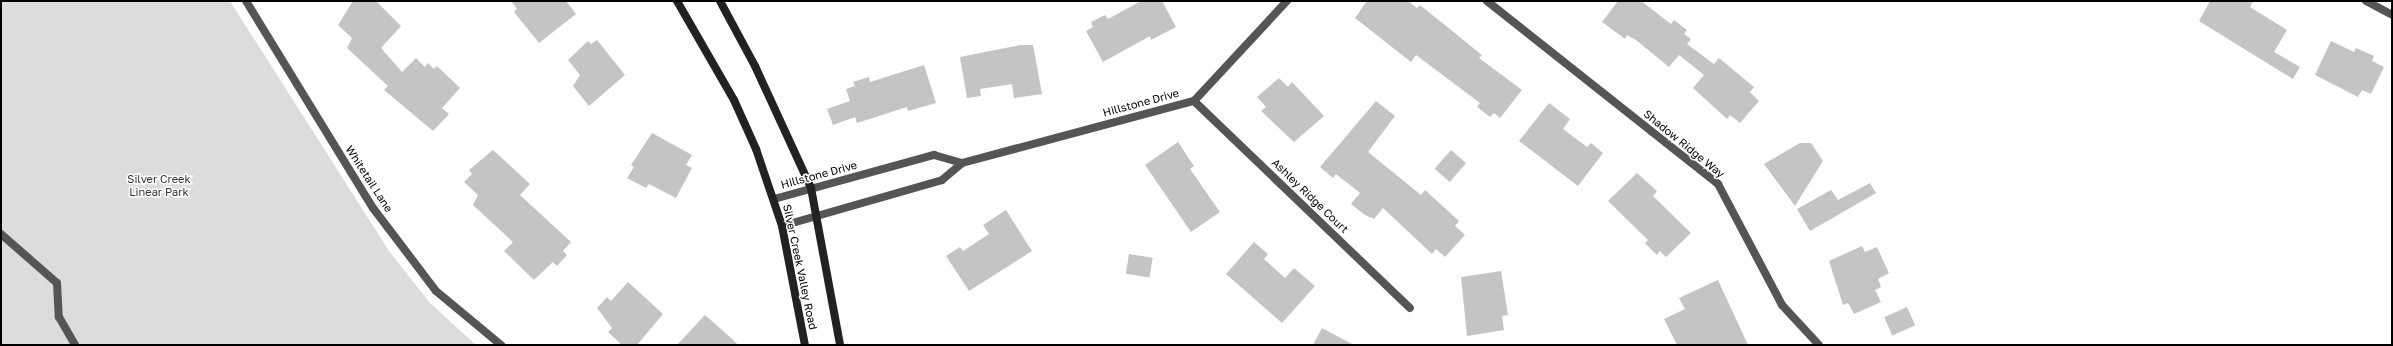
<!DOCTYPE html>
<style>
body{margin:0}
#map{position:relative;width:2393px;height:346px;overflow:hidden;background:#fff;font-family:"Golos Text",sans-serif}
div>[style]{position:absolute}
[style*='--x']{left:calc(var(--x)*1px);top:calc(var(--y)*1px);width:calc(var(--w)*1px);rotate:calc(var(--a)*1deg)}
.green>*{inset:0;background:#dcdcdc}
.building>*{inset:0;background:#c4c4c4;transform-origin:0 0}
.minor>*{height:8px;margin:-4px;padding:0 4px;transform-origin:4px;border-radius:4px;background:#555}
.secondary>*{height:8px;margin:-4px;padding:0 4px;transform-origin:4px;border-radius:4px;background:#222}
span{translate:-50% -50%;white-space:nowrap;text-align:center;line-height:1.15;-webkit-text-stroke:3px #fff;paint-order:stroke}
.street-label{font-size:11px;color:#000}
.park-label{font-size:11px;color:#333}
.frame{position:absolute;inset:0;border:2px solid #000;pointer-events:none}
</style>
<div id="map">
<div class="green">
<div style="clip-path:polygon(1px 1px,230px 1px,389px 251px,430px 303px,476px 345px,1px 345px)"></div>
</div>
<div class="building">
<div style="clip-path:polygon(353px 1px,376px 1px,401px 26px,381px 48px,402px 72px,416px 58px,425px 67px,428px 63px,434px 69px,437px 66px,460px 88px,442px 108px,449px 114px,433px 131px,384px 90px,388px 86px,347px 48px,352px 38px,338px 25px)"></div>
<div style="clip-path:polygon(511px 1px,566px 1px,576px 14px,539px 43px,514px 12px,517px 9px)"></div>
<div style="clip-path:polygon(1141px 1px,1162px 1px,1176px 27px,1151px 40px,1150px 36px,1103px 62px,1086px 31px,1093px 27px,1091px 22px,1105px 15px,1108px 19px)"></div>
<div style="clip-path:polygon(1367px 1px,1408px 1px,1417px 8px,1420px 5px,1482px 55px,1479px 58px,1522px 90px,1500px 118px,1494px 113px,1490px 117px,1477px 107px,1480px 103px,1416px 55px,1411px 62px,1355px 18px)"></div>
<div style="clip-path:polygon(1618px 1px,1641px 1px,1671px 24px,1674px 20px,1687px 30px,1684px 34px,1691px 39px,1687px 44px,1714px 64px,1719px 58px,1754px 87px,1750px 92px,1759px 101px,1740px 123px,1730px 115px,1727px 119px,1693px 88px,1704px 75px,1679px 55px,1669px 67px,1636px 40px,1627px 35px,1625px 39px,1602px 22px)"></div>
<div style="clip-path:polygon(2210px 1px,2253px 1px,2250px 7px,2287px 30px,2274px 52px,2300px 67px,2293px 79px,2199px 21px)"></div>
<div style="clip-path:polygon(597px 40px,625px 75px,589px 106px,573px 86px,580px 75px,568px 60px,588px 41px,591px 44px)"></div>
<div style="clip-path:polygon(2331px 41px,2354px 52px,2356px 48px,2374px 56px,2372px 61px,2384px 67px,2371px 94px,2362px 90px,2358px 97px,2315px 75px)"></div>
<div style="clip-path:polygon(1020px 45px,1033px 45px,1042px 94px,1014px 98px,1012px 84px,980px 89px,981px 96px,967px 98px,960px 57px)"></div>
<div style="clip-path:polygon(924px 65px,936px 103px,908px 111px,907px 107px,857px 123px,855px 117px,833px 125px,827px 109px,850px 101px,846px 89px,855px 86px,853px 82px,869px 77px,870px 82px)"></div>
<div style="clip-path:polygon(1279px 78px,1288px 87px,1292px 82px,1324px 116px,1294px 142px,1261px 111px,1266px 107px,1257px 97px)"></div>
<div style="clip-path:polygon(1376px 101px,1395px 116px,1368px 152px,1421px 195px,1425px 190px,1459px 221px,1455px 226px,1465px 235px,1445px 257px,1436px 249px,1432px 254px,1383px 208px,1374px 219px,1365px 215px,1351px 204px,1360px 193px,1336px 174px,1333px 178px,1320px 167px)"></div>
<div style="clip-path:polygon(1549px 103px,1570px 119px,1563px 129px,1587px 147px,1591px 143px,1603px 153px,1578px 186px,1519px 141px)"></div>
<div style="clip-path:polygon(652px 133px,692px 155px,686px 165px,692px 168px,676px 198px,649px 184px,646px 188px,627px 178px,634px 167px,631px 165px)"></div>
<div style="clip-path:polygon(1178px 142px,1194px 166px,1190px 169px,1220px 212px,1191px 232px,1145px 165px)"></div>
<div style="clip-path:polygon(1800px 143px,1811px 143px,1823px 161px,1795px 206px,1764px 164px)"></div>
<div style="clip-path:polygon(493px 150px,530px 184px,520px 195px,571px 242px,563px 251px,567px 255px,557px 266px,553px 262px,534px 280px,504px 251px,513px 242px,473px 205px,478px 195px,464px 182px,472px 174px,469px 170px)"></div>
<div style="left:1451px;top:150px;width:20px;height:25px;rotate:41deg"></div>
<div style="clip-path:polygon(1637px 173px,1657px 191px,1653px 196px,1691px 233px,1666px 257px,1660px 251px,1657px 255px,1645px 243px,1648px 240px,1608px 201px)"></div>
<div style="clip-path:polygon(1870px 183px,1876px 193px,1810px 231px,1797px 209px,1831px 190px,1838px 200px)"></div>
<div style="clip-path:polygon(1006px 210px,1032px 251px,969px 291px,946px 256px,960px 247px,963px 251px,989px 234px,983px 225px)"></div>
<div style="clip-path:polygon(1254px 242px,1268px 254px,1264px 259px,1285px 278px,1294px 268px,1315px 286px,1282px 323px,1226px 274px)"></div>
<div style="clip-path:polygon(1862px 246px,1865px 252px,1877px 247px,1889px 273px,1878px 279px,1881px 287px,1875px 290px,1881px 302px,1854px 314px,1848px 303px,1843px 305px,1829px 261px)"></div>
<div style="left:1129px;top:254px;width:24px;height:20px;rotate:9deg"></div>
<div style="clip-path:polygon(1501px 271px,1508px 315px,1502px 316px,1504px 330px,1467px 336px,1461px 277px)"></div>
<div style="clip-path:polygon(1718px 280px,1748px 345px,1677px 345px,1664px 319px,1685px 309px,1679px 298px)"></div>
<div style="clip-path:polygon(628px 282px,663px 314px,637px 345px,622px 345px,608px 332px,612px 328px,597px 308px,607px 297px,611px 301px)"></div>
<div style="left:1907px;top:307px;width:20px;height:25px;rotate:66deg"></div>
<div style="clip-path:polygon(705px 315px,730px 337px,738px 345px,677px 345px)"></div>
<div style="clip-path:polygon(1322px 328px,1354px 345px,1313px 345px)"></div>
</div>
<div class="minor">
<div style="--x:246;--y:1;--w:243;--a:58.5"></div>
<div style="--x:373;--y:208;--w:104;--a:52.8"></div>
<div style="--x:436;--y:291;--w:85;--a:39.7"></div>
<div style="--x:1487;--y:1;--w:295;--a:38.4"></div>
<div style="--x:1718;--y:184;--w:137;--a:62.1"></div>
<div style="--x:1782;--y:305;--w:54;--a:47.2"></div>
<div style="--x:2366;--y:1;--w:30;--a:28"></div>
<div style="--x:1194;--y:101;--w:299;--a:43.8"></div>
<div style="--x:774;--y:199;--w:166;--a:-15.4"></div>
<div style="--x:934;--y:155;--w:29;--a:16"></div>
<div style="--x:782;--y:226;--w:166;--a:-16"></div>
<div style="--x:942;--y:180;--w:26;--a:-40"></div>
<div style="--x:962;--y:163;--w:240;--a:-15"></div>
<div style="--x:1194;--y:101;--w:137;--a:-47.1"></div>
<div style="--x:1;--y:234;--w:74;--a:41.2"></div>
<div style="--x:57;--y:283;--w:34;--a:87"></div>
<div style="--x:59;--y:317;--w:32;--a:60"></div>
</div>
<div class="secondary">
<div style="--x:677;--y:1;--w:114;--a:60.1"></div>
<div style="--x:734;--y:100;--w:54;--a:65.8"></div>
<div style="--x:756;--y:149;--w:81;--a:71.3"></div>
<div style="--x:782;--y:226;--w:121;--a:79.1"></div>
<div style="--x:720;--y:1;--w:74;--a:61.7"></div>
<div style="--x:755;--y:66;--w:134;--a:65.3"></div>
<div style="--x:811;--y:188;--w:160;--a:79.5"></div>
</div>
<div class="street-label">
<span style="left:1141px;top:103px;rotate:-15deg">Hillstone Drive</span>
<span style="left:1684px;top:144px;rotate:39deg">Shadow Ridge Way</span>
<span style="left:819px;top:175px;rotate:-15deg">Hillstone Drive</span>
<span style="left:369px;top:179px;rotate:57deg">Whitetail Lane</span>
<span style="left:1310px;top:196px;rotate:44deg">Ashley Ridge Court</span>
<span style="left:800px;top:267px;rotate:78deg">Silver Creek Valley Road</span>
</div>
<div class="park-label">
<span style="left:159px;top:186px">Silver Creek<br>Linear Park</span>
</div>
<div class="frame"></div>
</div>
